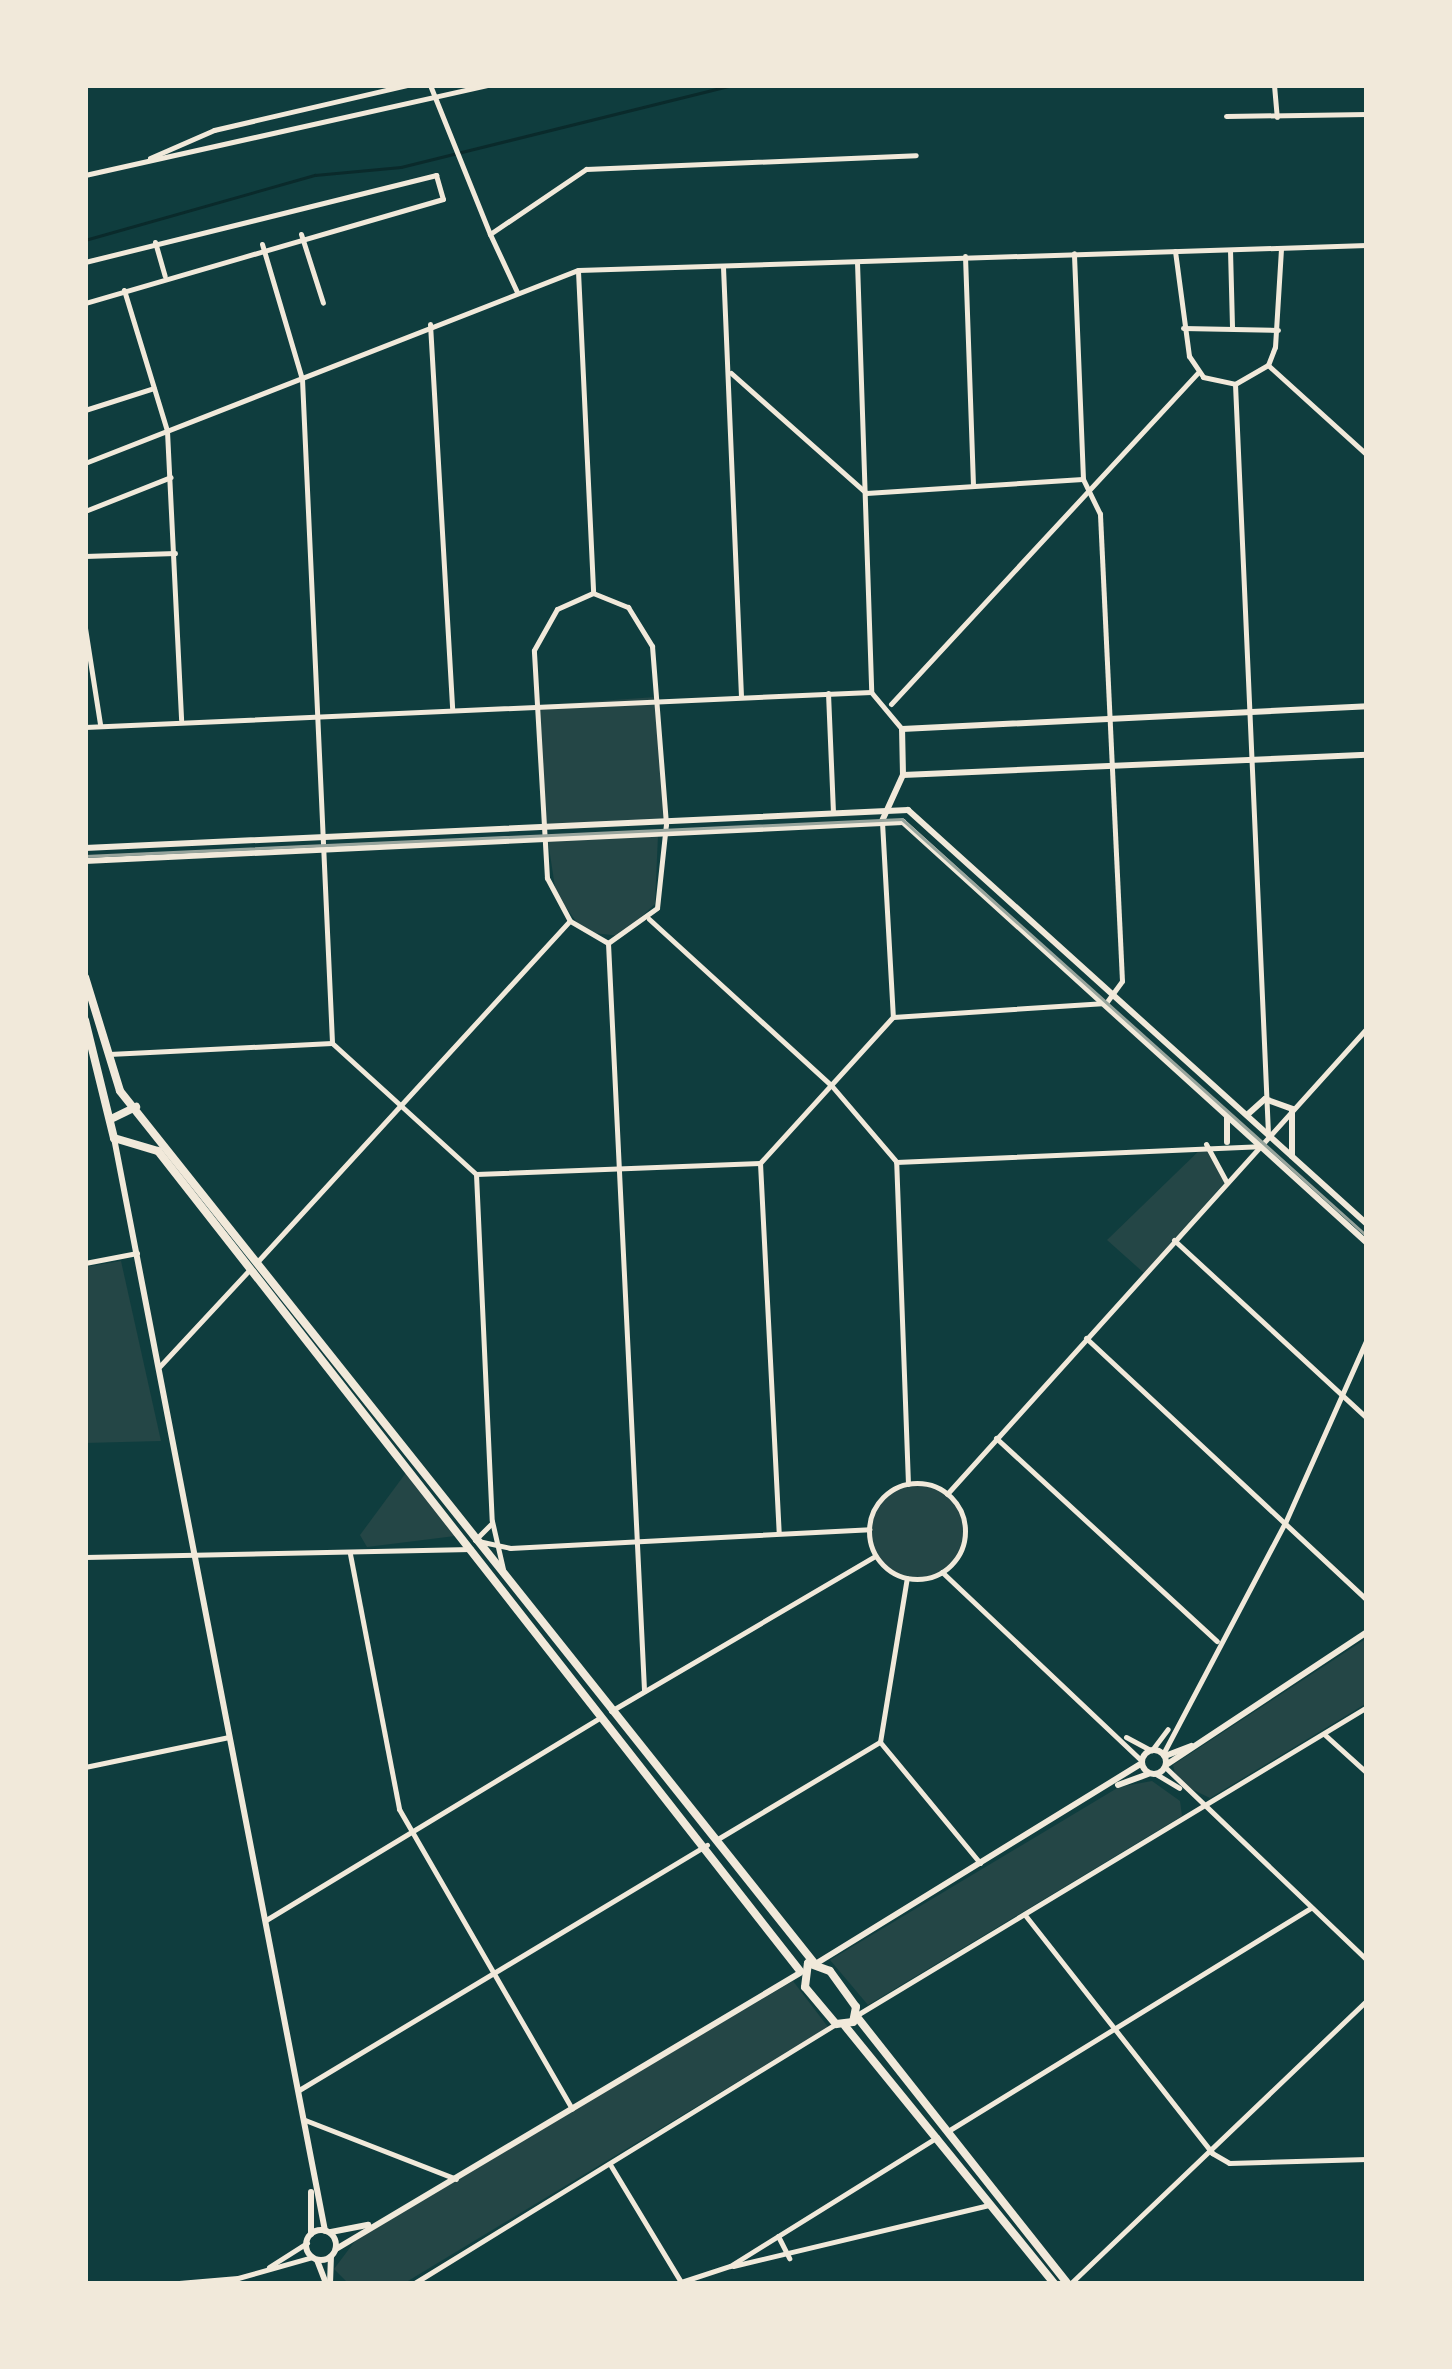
<!DOCTYPE html>
<style>
body{margin:0}
#map{position:relative;width:1452px;height:2369px;overflow:hidden;background:#0f3d3e;font-family:Lato,sans-serif}
div>[style]{position:absolute}
[style*='--x']{left:calc(var(--x)*1px);top:calc(var(--y)*1px);width:calc(var(--w)*1px);rotate:calc(var(--a)*1deg)}
.green>*{inset:0;background:#244646;transform-origin:0 0}
.round{border-radius:50%}
.stream>*{height:2.5px;margin:-1.25px;padding:0 1.25px;transform-origin:1.25px;border-radius:1.25px;background:#0a2a2b}
.minor>*{height:5px;margin:-2.5px;padding:0 2.5px;transform-origin:2.5px;border-radius:2.5px;background:#f1e9da}
.minor>.ring{margin:-2.5px;padding:0;box-sizing:content-box;background:none;border:5px solid #f1e9da;border-radius:50%}
.tertiary>*{height:6px;margin:-3px;padding:0 3px;transform-origin:3px;border-radius:3px;background:#f1e9da}
.tertiary>.ring{margin:-3px;padding:0;box-sizing:content-box;background:none;border:6px solid #f1e9da;border-radius:50%}
.secondary>*{height:8px;margin:-4px;padding:0 4px;transform-origin:4px;border-radius:4px;background:#f1e9da}
.tram>*{height:2.5px;margin:-1.25px;padding:0 1.25px;transform-origin:1.25px;border-radius:1.25px;background:#97a49c}
span{translate:-50% -50%;white-space:nowrap;text-align:center;line-height:1.15;-webkit-text-stroke:8px #f1e9da;paint-order:stroke}
.frame{position:absolute;inset:0;border:88px solid #f1e9da;pointer-events:none}
</style>
<div id="map">
<div class="green">
<div style="left:656px;top:697px;width:124px;height:118px;rotate:86deg"></div>
<div style="clip-path:polygon(658px 835px,655px 904px,621px 936px,584px 932px,556px 894px,548px 841px)"></div>
<div style="clip-path:polygon(1206px 1144px,1226px 1181px,1144px 1273px,1107px 1240px)"></div>
<div style="clip-path:polygon(121px 1261px,161px 1441px,85px 1443px,85px 1267px)"></div>
<div style="clip-path:polygon(408px 1470px,455px 1536px,367px 1547px,360px 1535px)"></div>
<div class="round" style="left:869px;top:1483px;width:96px;height:96px"></div>
<div style="clip-path:polygon(1367px 1638px,1367px 1703px,1210px 1798px,1177px 1782px,1173px 1765px)"></div>
<div style="clip-path:polygon(1152px 1781px,1180px 1801px,1182px 1816px,868px 2005px,830px 1960px,1119px 1787px)"></div>
<div style="clip-path:polygon(793px 1981px,828px 2027px,403px 2284px,349px 2284px,334px 2269px,358px 2237px)"></div>
</div>
<div class="stream">
<div style="--x:85;--y:240;--w:239;--a:-15.8"></div>
<div style="--x:315;--y:175;--w:86;--a:-5.3"></div>
<div style="--x:401;--y:167;--w:341;--a:-13.9"></div>
</div>
<div class="minor">
<div style="--x:430;--y:85;--w:161;--a:68.1"></div>
<div style="--x:1274;--y:85;--w:32;--a:85"></div>
<div style="--x:1226;--y:116;--w:141;--a:-0.8"></div>
<div style="--x:150;--y:158;--w:70;--a:-23.6"></div>
<div style="--x:214;--y:130;--w:198;--a:-13.1"></div>
<div style="--x:85;--y:175;--w:412;--a:-12.6"></div>
<div style="--x:301;--y:234;--w:72;--a:72.3"></div>
<div style="--x:155;--y:242;--w:35;--a:74"></div>
<div style="--x:262;--y:244;--w:141;--a:73.5"></div>
<div style="--x:302;--y:379;--w:665;--a:87.41"></div>
<div style="--x:1230;--y:250;--w:77;--a:88.5"></div>
<div style="--x:1175;--y:251;--w:106;--a:82.4"></div>
<div style="--x:1189;--y:356;--w:25;--a:56"></div>
<div style="--x:1203;--y:377;--w:33;--a:12"></div>
<div style="--x:1235;--y:384;--w:38;--a:-30"></div>
<div style="--x:1268;--y:365;--w:19;--a:-69"></div>
<div style="--x:1275;--y:347;--w:99;--a:-86.5"></div>
<div style="--x:965;--y:256;--w:229;--a:88"></div>
<div style="--x:85;--y:262;--w:362;--a:-13.9"></div>
<div style="--x:436;--y:175;--w:25;--a:74"></div>
<div style="--x:443;--y:199;--w:373;--a:163.8"></div>
<div style="--x:857;--y:262;--w:430;--a:88.1"></div>
<div style="--x:723;--y:267;--w:430;--a:87.6"></div>
<div style="--x:578;--y:271;--w:322;--a:87.3"></div>
<div style="--x:124;--y:290;--w:147;--a:73"></div>
<div style="--x:167;--y:431;--w:289;--a:87.2"></div>
<div style="--x:517;--y:292;--w:64;--a:-115"></div>
<div style="--x:490;--y:234;--w:116;--a:-34.1"></div>
<div style="--x:586;--y:169;--w:330;--a:-2.4"></div>
<div style="--x:430;--y:324;--w:386;--a:86.7"></div>
<div style="--x:1183;--y:328;--w:95;--a:1.2"></div>
<div style="--x:1269;--y:366;--w:132;--a:42.2"></div>
<div style="--x:731;--y:373;--w:181;--a:41.6"></div>
<div style="--x:866;--y:493;--w:217;--a:-3.7"></div>
<div style="--x:1235;--y:384;--w:752;--a:87.48"></div>
<div style="--x:85;--y:410;--w:72;--a:-17.7"></div>
<div style="--x:85;--y:463;--w:529;--a:-21.38"></div>
<div style="--x:578;--y:270;--w:789;--a:-1.81"></div>
<div style="--x:85;--y:511;--w:92;--a:-21.6"></div>
<div style="--x:85;--y:556;--w:90;--a:-1.9"></div>
<div style="--x:593;--y:593;--w:38;--a:22"></div>
<div style="--x:628;--y:607;--w:46;--a:58.4"></div>
<div style="--x:652;--y:646;--w:179;--a:85.5"></div>
<div style="--x:666;--y:824;--w:84;--a:96.1"></div>
<div style="--x:657;--y:908;--w:60;--a:144.5"></div>
<div style="--x:608;--y:943;--w:44;--a:-149.9"></div>
<div style="--x:570;--y:921;--w:49;--a:-118.1"></div>
<div style="--x:547;--y:878;--w:228;--a:-93.3"></div>
<div style="--x:534;--y:650;--w:47;--a:-60.7"></div>
<div style="--x:557;--y:609;--w:39;--a:-24"></div>
<div style="--x:85;--y:628;--w:97;--a:81.1"></div>
<div style="--x:828;--y:693;--w:118;--a:87.6"></div>
<div style="--x:891;--y:704;--w:452;--a:-47.2"></div>
<div style="--x:85;--y:727;--w:787;--a:-2.55"></div>
<div style="--x:871;--y:692;--w:48;--a:50"></div>
<div style="--x:882;--y:822;--w:195;--a:86.8"></div>
<div style="--x:649;--y:919;--w:246;--a:42.4"></div>
<div style="--x:831;--y:1085;--w:99;--a:49.5"></div>
<div style="--x:608;--y:943;--w:749;--a:87.24"></div>
<div style="--x:109;--y:1054;--w:223;--a:-2.8"></div>
<div style="--x:332;--y:1043;--w:195;--a:42.3"></div>
<div style="--x:476;--y:1174;--w:284;--a:-2.2"></div>
<div style="--x:760;--y:1163;--w:197;--a:-47.7"></div>
<div style="--x:893;--y:1017;--w:213;--a:-3.8"></div>
<div style="--x:1106;--y:1003;--w:27;--a:-54"></div>
<div style="--x:1122;--y:981;--w:468;--a:-92.7"></div>
<div style="--x:1100;--y:514;--w:39;--a:-116"></div>
<div style="--x:1083;--y:479;--w:226;--a:-92.3"></div>
<div style="--x:1206;--y:1144;--w:42;--a:61.6"></div>
<div style="--x:760;--y:1163;--w:370;--a:87.1"></div>
<div style="--x:476;--y:1174;--w:347;--a:87.4"></div>
<div style="--x:492;--y:1521;--w:49;--a:77.1"></div>
<div style="--x:1174;--y:1240;--w:263;--a:42.7"></div>
<div style="--x:258;--y:1261;--w:461;--a:-47.5"></div>
<div style="--x:85;--y:1263;--w:53;--a:-10.9"></div>
<div style="--x:1086;--y:1338;--w:384;--a:43"></div>
<div style="--x:160;--y:1366;--w:132;--a:-47.1"></div>
<div style="--x:996;--y:1438;--w:300;--a:42.6"></div>
<div class="ring" style="left:869px;top:1483px;width:91px;height:91px"></div>
<div style="--x:908;--y:1484;--w:322;--a:-92.1"></div>
<div style="--x:896;--y:1162;--w:363;--a:-2.5"></div>
<div style="--x:947;--y:1494;--w:627;--a:-47.97"></div>
<div style="--x:475;--y:1540;--w:23;--a:-45"></div>
<div style="--x:478;--y:1541;--w:33;--a:12"></div>
<div style="--x:510;--y:1548;--w:360;--a:-3"></div>
<div style="--x:350;--y:1554;--w:260;--a:79.1"></div>
<div style="--x:399;--y:1809;--w:346;--a:60"></div>
<div style="--x:85;--y:1557;--w:386;--a:-1.2"></div>
<div style="--x:942;--y:1572;--w:274;--a:43.4"></div>
<div style="--x:611;--y:1711;--w:306;--a:-30.4"></div>
<div style="--x:1324;--y:1734;--w:58;--a:42.2"></div>
<div style="--x:1126;--y:1737;--w:27;--a:28"></div>
<div style="--x:880;--y:1742;--w:166;--a:-80.7"></div>
<div style="--x:880;--y:1742;--w:157;--a:50.4"></div>
<div style="--x:1152;--y:1750;--w:26;--a:-53"></div>
<div style="--x:1163;--y:1754;--w:261;--a:-62.2"></div>
<div style="--x:1285;--y:1523;--w:201;--a:-66"></div>
<div style="--x:85;--y:1767;--w:147;--a:-11.8"></div>
<div style="--x:1165;--y:1767;--w:279;--a:43.7"></div>
<div style="--x:1156;--y:1774;--w:27;--a:31"></div>
<div style="--x:716;--y:1840;--w:191;--a:-30.9"></div>
<div style="--x:1025;--y:1915;--w:303;--a:51.8"></div>
<div style="--x:1212;--y:2153;--w:20;--a:30"></div>
<div style="--x:1229;--y:2163;--w:138;--a:-1.7"></div>
<div style="--x:266;--y:1920;--w:392;--a:-31.2"></div>
<div style="--x:857;--y:2015;--w:596;--a:-31.13"></div>
<div style="--x:299;--y:2090;--w:476;--a:-31"></div>
<div style="--x:305;--y:2120;--w:162;--a:21.3"></div>
<div style="--x:948;--y:2131;--w:426;--a:-31.6"></div>
<div style="--x:611;--y:2166;--w:135;--a:58.9"></div>
<div style="--x:778;--y:2236;--w:25;--a:63"></div>
<div style="--x:733;--y:2266;--w:263;--a:-13.4"></div>
<div style="--x:269;--y:2267;--w:45;--a:-32.3"></div>
<div style="--x:167;--y:2284;--w:71;--a:-4.8"></div>
<div style="--x:238;--y:2278;--w:77;--a:-15.8"></div>
<div style="--x:413;--y:2284;--w:497;--a:-31.6"></div>
<div style="--x:675;--y:2284;--w:58;--a:-18.1"></div>
<div style="--x:730;--y:2266;--w:244;--a:-31.9"></div>
<div style="--x:1070;--y:2284;--w:411;--a:-43.7"></div>
</div>
<div class="tertiary">
<div style="--x:903;--y:775;--w:464;--a:-2.5"></div>
<div style="--x:882;--y:821;--w:51;--a:-65.5"></div>
<div style="--x:903;--y:775;--w:46;--a:-91.2"></div>
<div style="--x:902;--y:729;--w:466;--a:-2.8"></div>
<div style="--x:85;--y:848;--w:824;--a:-2.64"></div>
<div style="--x:908;--y:810;--w:618;--a:42.05"></div>
<div style="--x:85;--y:861;--w:819;--a:-2.73"></div>
<div style="--x:903;--y:822;--w:627;--a:42.22"></div>
<div style="--x:1247;--y:1115;--w:24;--a:-42"></div>
<div style="--x:1265;--y:1099;--w:29;--a:20"></div>
<div style="--x:1292;--y:1109;--w:47;--a:90"></div>
<div style="--x:1227;--y:1116;--w:26;--a:90"></div>
<div style="--x:114;--y:1138;--w:1113;--a:79.07"></div>
<div class="ring" style="left:1142px;top:1750px;width:18px;height:18px"></div>
<div style="--x:1165;--y:1756;--w:28;--a:-21"></div>
<div style="--x:1166;--y:1765;--w:241;--a:-33.5"></div>
<div style="--x:1118;--y:1785;--w:32;--a:-20"></div>
<div style="--x:817;--y:1963;--w:380;--a:-31.6"></div>
<div style="--x:311;--y:2192;--w:42;--a:90"></div>
<div class="ring" style="left:306px;top:2230px;width:24px;height:24px"></div>
<div style="--x:331;--y:2232;--w:38;--a:-11"></div>
<div style="--x:336;--y:2249;--w:540;--a:-30.75"></div>
<div style="--x:317;--y:2260;--w:26;--a:69"></div>
<div style="--x:330;--y:2284;--w:27;--a:-88"></div>
</div>
<div class="secondary">
<div style="--x:85;--y:977;--w:119;--a:72.9"></div>
<div style="--x:120;--y:1091;--w:1114;--a:51.48"></div>
<div style="--x:85;--y:1020;--w:122;--a:76.2"></div>
<div style="--x:114;--y:1138;--w:46;--a:16.5"></div>
<div style="--x:158;--y:1151;--w:1041;--a:51.94"></div>
<div style="--x:111;--y:1119;--w:28;--a:-26"></div>
<div style="--x:808;--y:1963;--w:23;--a:20"></div>
<div style="--x:830;--y:1971;--w:44;--a:54.2"></div>
<div style="--x:856;--y:2007;--w:15;--a:101"></div>
<div style="--x:853;--y:2022;--w:17;--a:173"></div>
<div style="--x:836;--y:2024;--w:48;--a:-130"></div>
<div style="--x:805;--y:1987;--w:24;--a:-83"></div>
<div style="--x:857;--y:2017;--w:340;--a:51.7"></div>
<div style="--x:845;--y:2026;--w:333;--a:50.9"></div>
</div>
<div class="tram">
<div style="--x:85;--y:856;--w:818;--a:-2.59"></div>
<div style="--x:902;--y:819;--w:625;--a:41.88"></div>
</div>
<div class="frame"></div>
</div>
